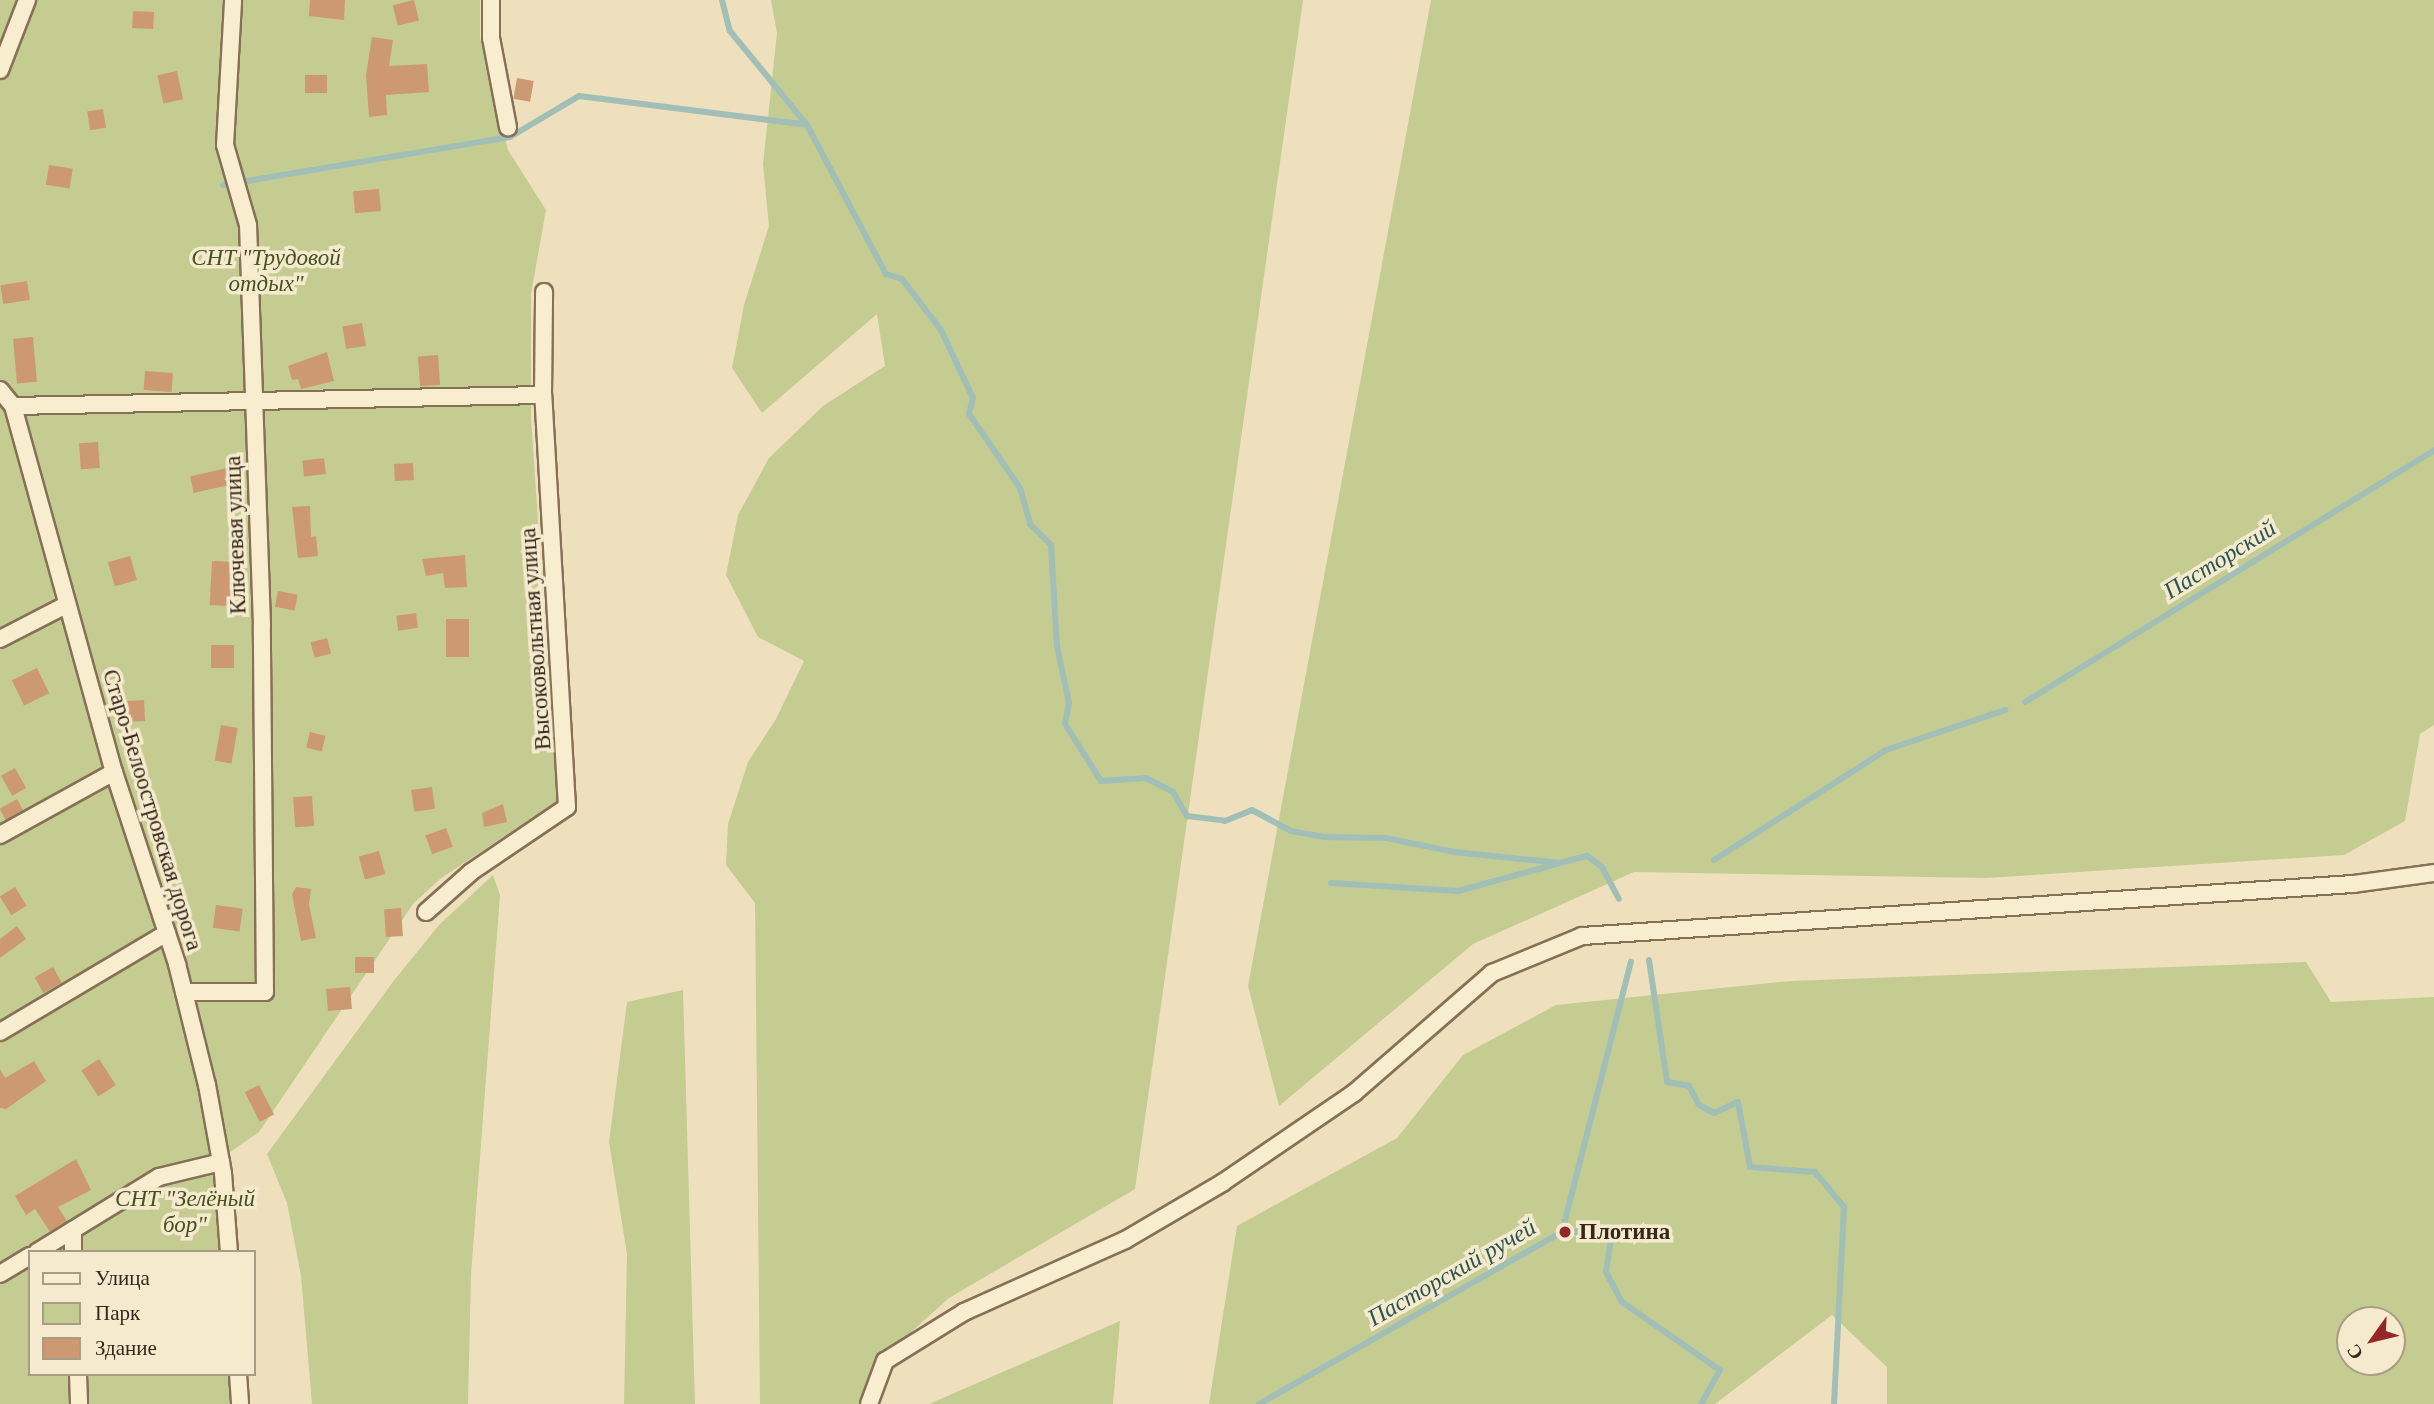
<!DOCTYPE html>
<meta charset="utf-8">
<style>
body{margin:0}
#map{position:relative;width:2434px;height:1404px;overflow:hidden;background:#eee0bd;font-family:Georgia,serif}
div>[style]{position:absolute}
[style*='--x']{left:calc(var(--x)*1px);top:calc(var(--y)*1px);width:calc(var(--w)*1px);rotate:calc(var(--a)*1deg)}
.green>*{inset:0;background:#c4cc92}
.stream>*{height:6px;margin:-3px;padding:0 3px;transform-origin:3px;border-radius:3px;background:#a1bfb7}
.building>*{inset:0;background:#cd9973;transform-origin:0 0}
.roads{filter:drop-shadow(2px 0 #867056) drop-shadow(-2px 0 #867056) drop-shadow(0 2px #867056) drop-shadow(0 -2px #867056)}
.minor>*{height:16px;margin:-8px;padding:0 8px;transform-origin:8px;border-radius:8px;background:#f9edd0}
.dots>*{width:19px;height:19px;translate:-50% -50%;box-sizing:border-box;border:4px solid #f5eacd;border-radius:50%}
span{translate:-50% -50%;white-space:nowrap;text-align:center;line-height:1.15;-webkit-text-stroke:7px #f5eacd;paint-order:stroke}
.park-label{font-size:23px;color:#455222;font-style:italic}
.street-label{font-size:23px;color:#35281b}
.poi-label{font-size:23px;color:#35281b;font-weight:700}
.left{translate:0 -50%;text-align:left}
.water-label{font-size:24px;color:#2a5553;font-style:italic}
.legend{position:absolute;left:28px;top:1250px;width:228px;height:126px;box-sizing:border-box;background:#f5eacd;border:2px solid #a89c86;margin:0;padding:9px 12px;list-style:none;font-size:21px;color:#35281b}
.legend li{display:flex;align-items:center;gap:14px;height:35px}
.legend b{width:35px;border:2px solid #a89c86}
.north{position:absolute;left:2336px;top:1306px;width:70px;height:70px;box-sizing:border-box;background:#f5eacd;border:2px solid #a89c86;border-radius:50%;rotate:236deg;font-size:19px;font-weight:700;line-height:28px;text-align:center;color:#35281b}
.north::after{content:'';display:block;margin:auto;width:24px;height:32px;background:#952726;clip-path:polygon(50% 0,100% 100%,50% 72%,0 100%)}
</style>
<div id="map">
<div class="green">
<div style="clip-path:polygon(0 0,480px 0,480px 38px,508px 150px,546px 210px,531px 294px,531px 418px,557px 801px,440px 879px,413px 904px,259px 1132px,226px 1155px,229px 1252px,30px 1252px,30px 1374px,238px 1374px,240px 1404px,0 1404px)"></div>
<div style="clip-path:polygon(771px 0,1303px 0,1135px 1189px,949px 1298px,879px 1361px,860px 1404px,760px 1404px,755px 903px,726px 865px,728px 824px,748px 762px,776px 719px,804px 661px,758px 637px,726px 575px,738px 515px,769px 458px,823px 406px,885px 366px,877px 314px,762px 413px,732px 368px,744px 305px,769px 226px,763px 164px,777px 33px)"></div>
<div style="clip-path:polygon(1431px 0,2434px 0,2434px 725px,2420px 734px,2405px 821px,2344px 855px,1986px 878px,1634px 872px,1473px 944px,1279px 1106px,1248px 986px)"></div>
<div style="clip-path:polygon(493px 875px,500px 895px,471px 1275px,468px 1404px,312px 1404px,301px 1276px,287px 1203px,267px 1154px,392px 983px,439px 925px)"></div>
<div style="clip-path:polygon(evenodd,2306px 962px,2331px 1002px,2434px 997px,2434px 1404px,1887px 1404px,1887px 1367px,1832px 1315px,1715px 1404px,1209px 1404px,1237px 1226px,1397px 1138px,1463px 1055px,1556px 1005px,1791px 981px,2306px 962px,2350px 1320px,2392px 1320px,2392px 1362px,2350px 1362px,2350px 1320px)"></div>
<div style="clip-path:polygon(683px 990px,695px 1404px,624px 1404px,627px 1254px,609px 1142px,627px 1002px)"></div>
<div style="clip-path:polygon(1120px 1321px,1113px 1404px,929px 1404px)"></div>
</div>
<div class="stream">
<div style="--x:722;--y:0;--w:32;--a:76"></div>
<div style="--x:730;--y:31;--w:122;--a:50.7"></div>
<div style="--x:223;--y:185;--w:291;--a:-9.5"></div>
<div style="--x:510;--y:137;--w:80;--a:-30.7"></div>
<div style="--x:579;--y:96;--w:230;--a:7.2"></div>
<div style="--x:807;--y:125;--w:169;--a:62.1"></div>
<div style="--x:886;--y:274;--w:17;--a:17"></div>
<div style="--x:902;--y:279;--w:64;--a:52.6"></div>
<div style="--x:941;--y:330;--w:75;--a:64.8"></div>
<div style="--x:973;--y:398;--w:16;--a:104"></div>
<div style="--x:969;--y:414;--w:90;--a:55.4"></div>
<div style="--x:1020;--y:488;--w:37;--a:74"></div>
<div style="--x:1030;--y:524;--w:30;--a:45"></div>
<div style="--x:1051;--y:545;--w:101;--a:86.6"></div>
<div style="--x:1057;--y:646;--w:58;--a:78.1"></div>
<div style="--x:1069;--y:703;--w:21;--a:101"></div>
<div style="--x:1065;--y:724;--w:67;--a:57.7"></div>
<div style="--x:1101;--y:781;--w:45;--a:-3.8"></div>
<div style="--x:1146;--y:778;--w:30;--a:27"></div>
<div style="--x:1173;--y:792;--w:28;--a:60"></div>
<div style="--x:1187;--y:816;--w:38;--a:7"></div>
<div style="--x:1225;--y:821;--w:29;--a:-22"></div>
<div style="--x:1252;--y:810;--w:44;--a:28.3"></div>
<div style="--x:1291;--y:831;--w:34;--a:10"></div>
<div style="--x:1324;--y:837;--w:62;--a:0.9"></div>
<div style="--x:1386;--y:838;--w:69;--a:11.6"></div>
<div style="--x:1454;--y:852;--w:107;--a:5.9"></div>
<div style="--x:1560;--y:863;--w:28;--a:-15"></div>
<div style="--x:1587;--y:856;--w:19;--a:36"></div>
<div style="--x:1602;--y:867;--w:36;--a:62"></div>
<div style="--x:2025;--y:702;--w:480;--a:-31.6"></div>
<div style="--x:1714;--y:860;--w:204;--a:-32.6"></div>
<div style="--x:1886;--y:750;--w:126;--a:-18.6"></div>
<div style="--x:1331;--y:883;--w:127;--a:3.6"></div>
<div style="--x:1458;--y:891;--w:103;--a:-15.3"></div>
<div style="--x:1649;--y:960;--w:123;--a:81.6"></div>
<div style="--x:1667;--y:1082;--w:22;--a:10"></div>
<div style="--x:1689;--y:1086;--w:21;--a:62"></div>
<div style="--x:1699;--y:1105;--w:17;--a:28"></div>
<div style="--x:1714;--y:1113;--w:26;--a:-25"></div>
<div style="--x:1738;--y:1102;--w:66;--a:79.5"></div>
<div style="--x:1750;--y:1167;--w:65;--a:4.4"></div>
<div style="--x:1815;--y:1172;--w:45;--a:50.4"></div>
<div style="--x:1844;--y:1207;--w:197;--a:92.9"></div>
<div style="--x:1562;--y:1232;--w:279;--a:-75.7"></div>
<div style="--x:1259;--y:1404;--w:348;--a:-29.6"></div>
<div style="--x:1562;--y:1232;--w:50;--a:-1.1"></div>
<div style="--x:1612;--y:1231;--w:41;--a:98.3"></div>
<div style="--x:1606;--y:1272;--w:34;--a:62"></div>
<div style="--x:1622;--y:1302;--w:119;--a:34.8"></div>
<div style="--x:1720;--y:1370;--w:39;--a:119"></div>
</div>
<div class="building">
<div style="clip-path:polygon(310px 0,345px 0,344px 20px,309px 16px)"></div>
<div style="left:414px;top:0;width:21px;height:22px;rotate:76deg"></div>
<div style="left:133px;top:11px;width:21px;height:17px;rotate:3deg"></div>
<div style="clip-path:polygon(372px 37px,393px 40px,389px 66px,427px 64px,429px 92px,386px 95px,387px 115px,369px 117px,366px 75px)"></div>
<div style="left:177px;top:71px;width:29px;height:20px;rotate:78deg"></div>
<div style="left:305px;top:75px;width:22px;height:18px"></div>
<div style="left:517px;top:78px;width:17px;height:21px;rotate:10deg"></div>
<div style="left:103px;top:109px;width:19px;height:16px;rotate:81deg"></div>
<div style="left:49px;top:165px;width:24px;height:20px;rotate:9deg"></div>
<div style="left:379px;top:189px;width:22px;height:26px;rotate:85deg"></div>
<div style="left:27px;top:281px;width:19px;height:27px;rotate:81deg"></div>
<div style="left:362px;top:323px;width:23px;height:20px;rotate:80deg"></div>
<div style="left:33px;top:337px;width:45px;height:20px;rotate:85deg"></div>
<div style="clip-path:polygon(327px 352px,334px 381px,301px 389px,298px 379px,292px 380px,288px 366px)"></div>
<div style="left:438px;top:355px;width:30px;height:20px;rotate:86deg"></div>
<div style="left:145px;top:371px;width:28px;height:19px;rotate:4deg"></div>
<div style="left:98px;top:442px;width:26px;height:19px;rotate:86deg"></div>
<div style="left:324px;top:458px;width:16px;height:22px;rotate:83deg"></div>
<div style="left:413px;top:463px;width:17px;height:19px;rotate:87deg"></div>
<div style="left:227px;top:468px;width:17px;height:38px;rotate:77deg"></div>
<div style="clip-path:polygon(310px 506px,311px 537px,316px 536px,318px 556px,298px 558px,292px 507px)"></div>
<div style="clip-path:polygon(465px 555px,467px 587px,445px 588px,443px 573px,426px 576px,422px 559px)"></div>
<div style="left:130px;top:556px;width:25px;height:23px;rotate:74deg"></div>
<div style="left:212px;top:561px;width:21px;height:44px;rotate:3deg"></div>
<div style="left:278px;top:591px;width:20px;height:16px;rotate:11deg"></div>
<div style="left:416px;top:613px;width:15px;height:20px;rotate:82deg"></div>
<div style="left:446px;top:619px;width:23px;height:38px"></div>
<div style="left:327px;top:638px;width:16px;height:17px;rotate:75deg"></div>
<div style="left:211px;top:645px;width:23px;height:23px"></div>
<div style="left:37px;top:668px;width:28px;height:28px;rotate:64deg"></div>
<div style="left:144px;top:700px;width:21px;height:17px;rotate:87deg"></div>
<div style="left:221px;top:725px;width:17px;height:36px;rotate:10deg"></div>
<div style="left:310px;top:732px;width:16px;height:16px;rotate:14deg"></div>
<div style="left:15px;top:768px;width:23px;height:16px;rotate:61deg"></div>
<div style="left:432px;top:787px;width:22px;height:21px;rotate:82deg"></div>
<div style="left:312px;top:796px;width:30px;height:19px;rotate:86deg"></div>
<div style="left:17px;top:799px;width:13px;height:20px;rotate:61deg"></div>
<div style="clip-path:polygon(503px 804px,507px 822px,484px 827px,482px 813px)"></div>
<div style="left:446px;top:828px;width:20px;height:22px;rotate:70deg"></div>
<div style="left:379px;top:851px;width:24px;height:21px;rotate:75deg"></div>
<div style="left:15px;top:887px;width:22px;height:18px;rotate:58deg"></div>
<div style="clip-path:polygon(296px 887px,311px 889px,309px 904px,316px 938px,301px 941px,292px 894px)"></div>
<div style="left:216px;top:905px;width:27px;height:23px;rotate:8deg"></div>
<div style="left:401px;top:908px;width:28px;height:17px;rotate:86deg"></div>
<div style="clip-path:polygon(17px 926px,26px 939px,0 958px,0 939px)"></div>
<div style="left:355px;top:957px;width:19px;height:16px"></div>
<div style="left:53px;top:967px;width:18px;height:21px;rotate:61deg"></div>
<div style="left:350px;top:987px;width:22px;height:24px;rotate:85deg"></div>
<div style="left:99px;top:1059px;width:31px;height:21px;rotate:57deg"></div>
<div style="clip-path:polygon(34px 1061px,46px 1081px,6px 1109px,0 1108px,0 1069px,5px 1078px)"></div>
<div style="left:259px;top:1085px;width:33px;height:16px;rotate:63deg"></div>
<div style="clip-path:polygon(76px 1159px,91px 1190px,58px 1207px,67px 1221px,50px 1232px,35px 1209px,26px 1215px,15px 1196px)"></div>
</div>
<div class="roads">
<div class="minor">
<div style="--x:491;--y:0;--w:38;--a:90"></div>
<div style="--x:491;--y:38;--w:91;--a:79.2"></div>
<div style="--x:0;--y:70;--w:75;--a:-68.9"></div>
<div style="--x:0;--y:390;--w:21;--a:51"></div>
<div style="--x:13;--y:406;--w:380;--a:74.6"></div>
<div style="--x:114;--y:772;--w:202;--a:71.8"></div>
<div style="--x:177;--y:964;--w:125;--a:76.1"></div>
<div style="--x:207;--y:1085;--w:89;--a:79.7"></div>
<div style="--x:223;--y:1173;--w:79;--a:85.7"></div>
<div style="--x:13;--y:406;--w:530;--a:-1.19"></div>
<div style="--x:0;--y:639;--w:74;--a:-27.3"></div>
<div style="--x:0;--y:835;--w:130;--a:-28.9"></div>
<div style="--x:426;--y:912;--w:60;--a:-41.6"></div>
<div style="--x:471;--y:872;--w:116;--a:-34.1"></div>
<div style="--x:567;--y:807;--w:413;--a:-93.3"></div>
<div style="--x:543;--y:395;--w:103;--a:-89.4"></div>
<div style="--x:184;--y:992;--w:81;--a:0"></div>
<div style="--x:265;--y:992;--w:367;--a:-90.5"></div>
<div style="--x:262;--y:625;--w:400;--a:-92"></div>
<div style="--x:248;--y:225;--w:83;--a:-106"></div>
<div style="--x:225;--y:145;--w:145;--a:-86.8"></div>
<div style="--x:0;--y:1032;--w:194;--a:-30.7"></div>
<div style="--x:73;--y:1230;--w:22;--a:90"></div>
<div style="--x:37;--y:1252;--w:143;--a:-31.6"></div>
<div style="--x:159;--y:1177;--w:64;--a:-13.6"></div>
<div style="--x:0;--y:1274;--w:35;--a:-31"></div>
<div style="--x:78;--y:1374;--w:30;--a:88"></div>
<div style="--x:238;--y:1374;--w:30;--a:86"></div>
<div style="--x:869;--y:1404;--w:46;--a:-69.6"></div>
<div style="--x:885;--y:1361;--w:93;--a:-31.8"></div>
<div style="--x:964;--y:1312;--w:176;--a:-24.1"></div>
<div style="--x:1125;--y:1240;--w:113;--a:-30.4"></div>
<div style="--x:1222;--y:1183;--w:160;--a:-34.3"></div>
<div style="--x:1354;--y:1093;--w:183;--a:-41"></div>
<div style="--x:1492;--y:973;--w:97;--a:-22.3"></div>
<div style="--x:1582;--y:936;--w:773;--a:-3.86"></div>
<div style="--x:2353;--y:884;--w:82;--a:-7.7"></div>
</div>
</div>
<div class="dots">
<div style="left:1565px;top:1232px;background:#952726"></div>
</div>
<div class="park-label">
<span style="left:266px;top:271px">СНТ "Трудовой<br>отдых"</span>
<span style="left:185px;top:1212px">СНТ "Зелёный<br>бор"</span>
</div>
<div class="street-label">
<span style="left:236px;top:535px;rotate:-92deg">Ключевая улица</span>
<span style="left:536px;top:639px;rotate:-94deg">Высоковольтная улица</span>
<span style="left:152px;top:810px;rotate:73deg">Старо-Белоостровская дорога</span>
</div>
<div class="poi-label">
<span class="left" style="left:1579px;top:1232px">Плотина</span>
</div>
<div class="water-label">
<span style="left:2220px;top:560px;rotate:-32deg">Пасторский</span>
<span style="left:1452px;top:1273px;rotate:-30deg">Пасторский ручей</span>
</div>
<ul class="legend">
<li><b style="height:9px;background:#f9edd0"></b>Улица</li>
<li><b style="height:19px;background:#c4cc92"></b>Парк</li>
<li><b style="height:19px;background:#cd9973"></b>Здание</li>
</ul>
<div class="north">С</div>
</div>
